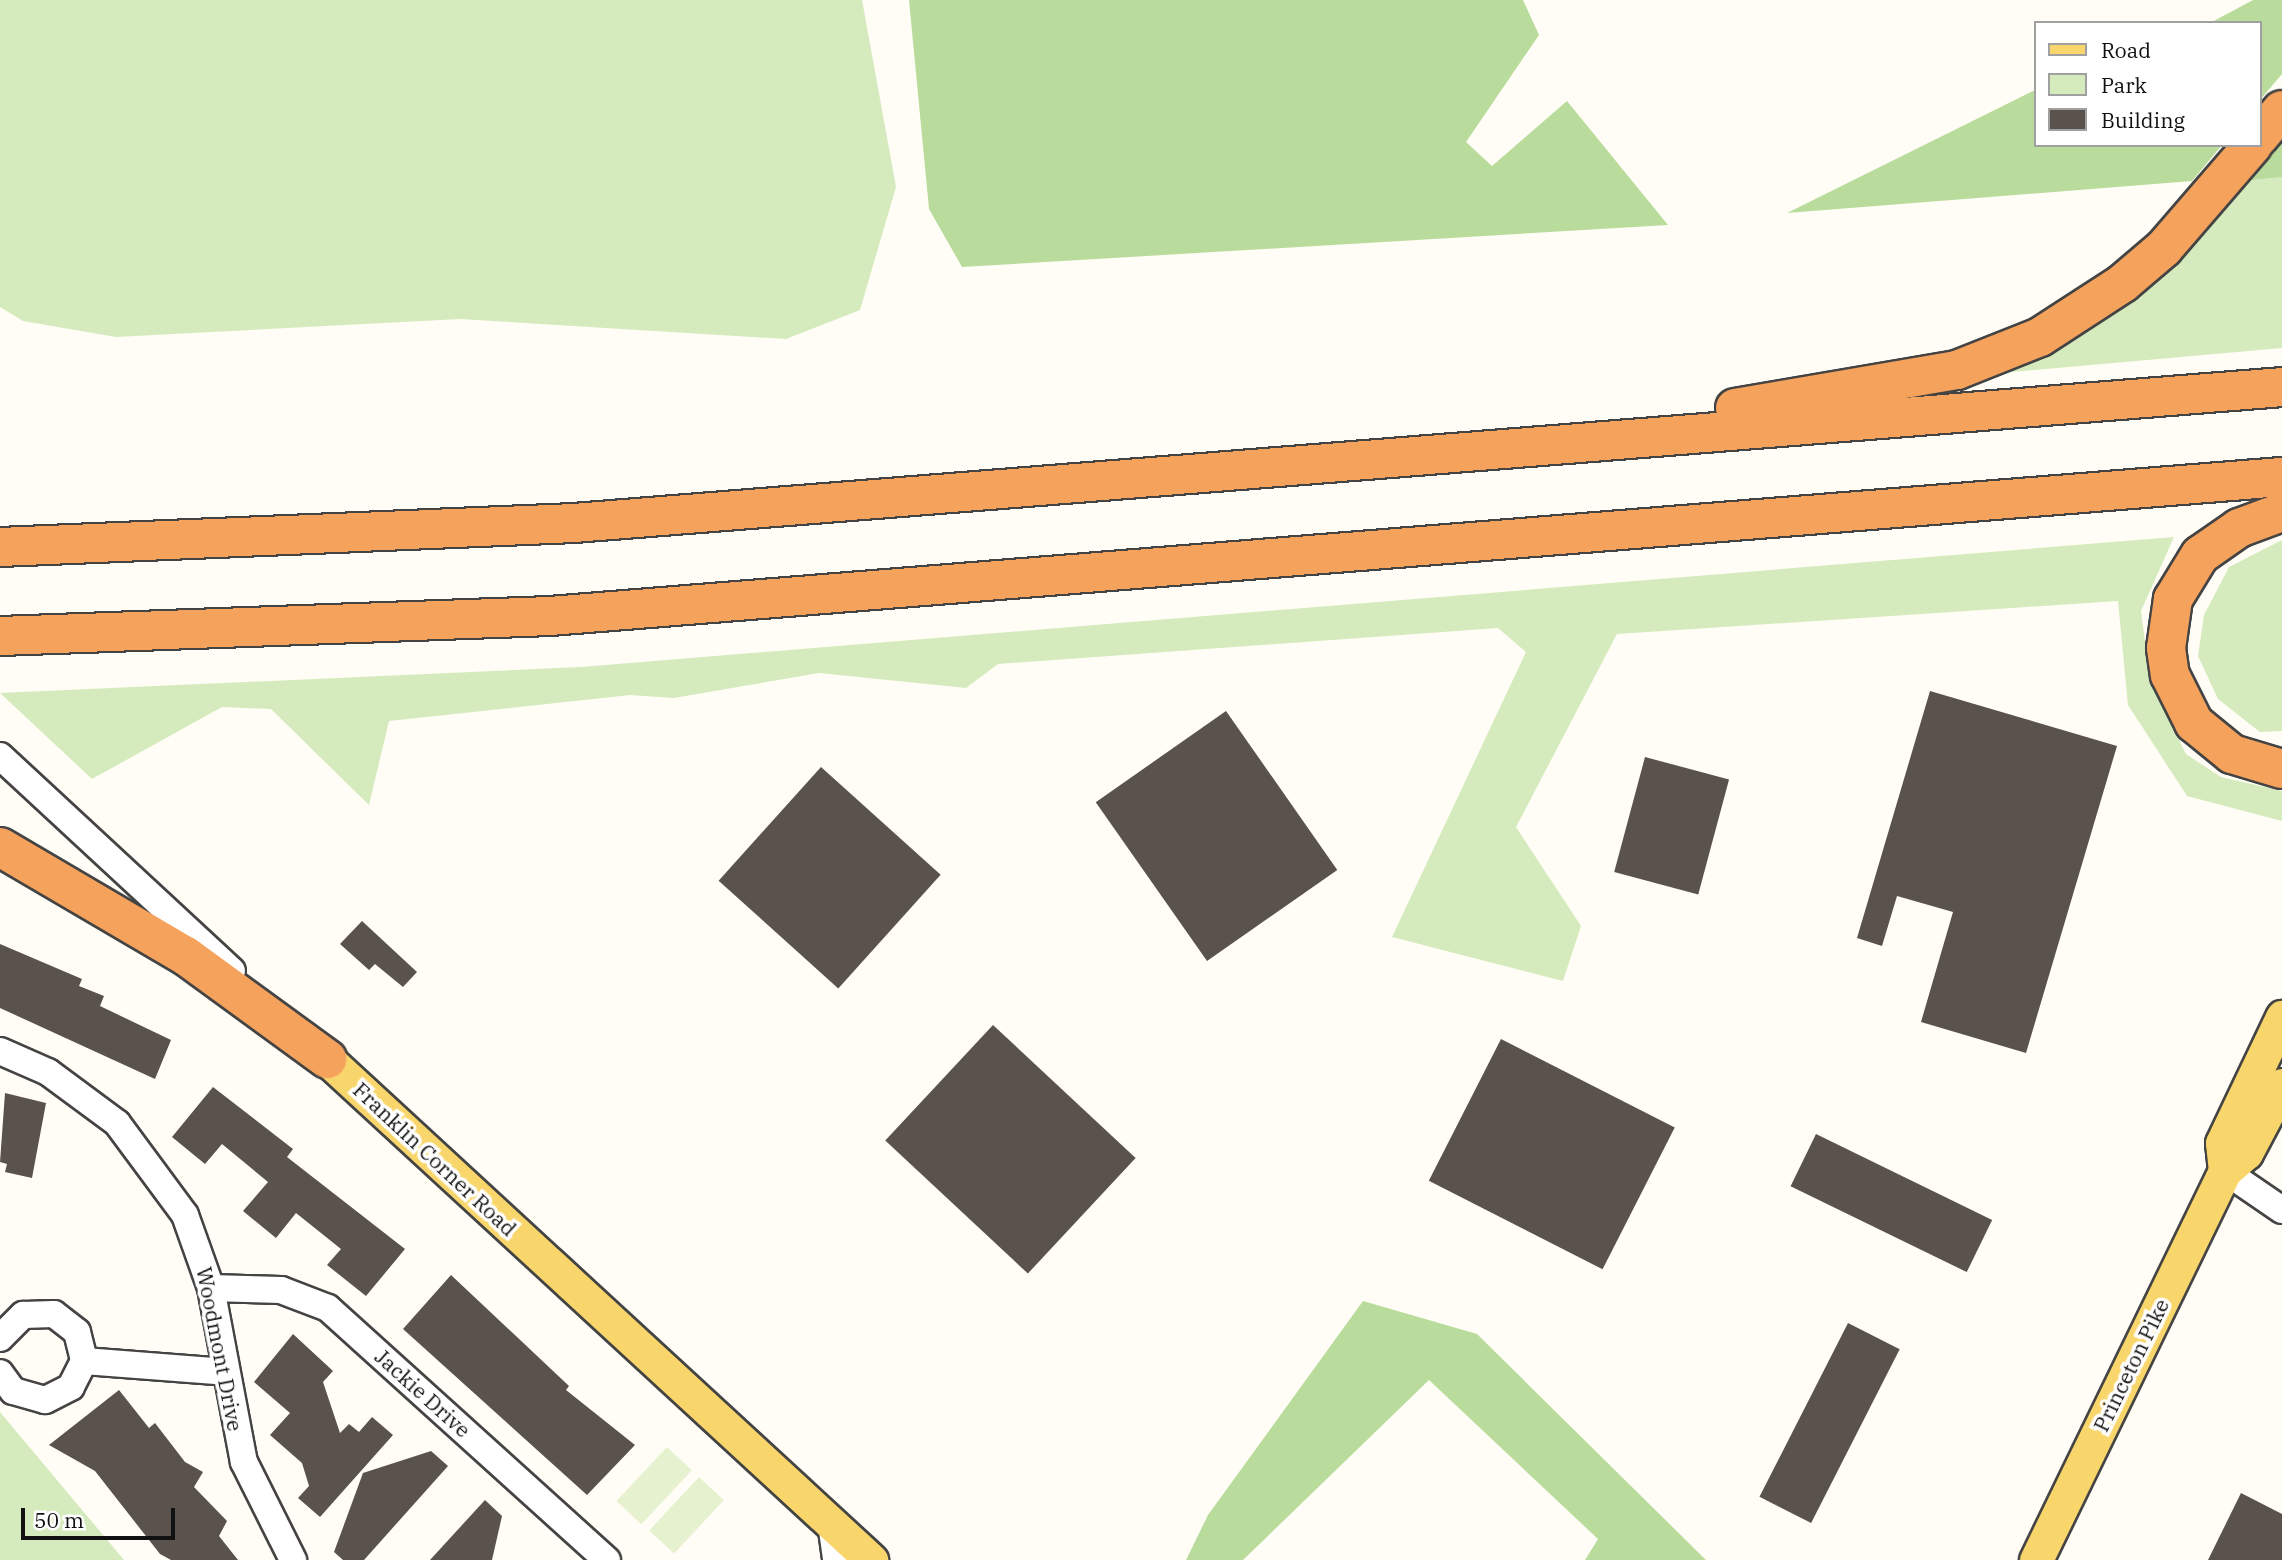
<!DOCTYPE html>
<style>
body{margin:0}
#map{position:relative;width:2282px;height:1560px;overflow:hidden;background:#fffdf5;font-family:"IBM Plex Serif",serif}
div>[style]{position:absolute}
[style*='--x']{left:calc(var(--x)*1px);top:calc(var(--y)*1px);width:calc(var(--w)*1px);rotate:calc(var(--a)*1deg)}
.green>*{inset:0;background:#d5ebbd}
.forest>*{inset:0;background:#b9dc9c}
.pitch>*{inset:0;background:#e6f2cf;transform-origin:0 0}
.building>*{inset:0;background:#5a524d;transform-origin:0 0}
.roads{filter:drop-shadow(2px 0 #444) drop-shadow(-2px 0 #444) drop-shadow(0 2px #444) drop-shadow(0 -2px #444)}
.minor>*{height:26px;margin:-13px;padding:0 13px;transform-origin:13px;border-radius:13px;background:#fff}
.major>*{height:33px;margin:-16.5px;padding:0 16.5px;transform-origin:16.5px;border-radius:16.5px;background:#f9d66b}
.highway>*{height:38px;margin:-19px;padding:0 19px;transform-origin:19px;border-radius:19px;background:#f5a25d}
span{translate:-50% -50%;white-space:nowrap;text-align:center;line-height:1.15;-webkit-text-stroke:7px #fff;paint-order:stroke}
.street-label{font-size:21px;color:#111}
.legend{position:absolute;left:2034px;top:21px;width:228px;height:126px;box-sizing:border-box;background:#fff;border:2px solid #a0a0a0;margin:0;padding:9px 12px;list-style:none;font-size:21px;color:#111}
.legend li{display:flex;align-items:center;gap:14px;height:35px}
.legend b{width:35px;border:2px solid #a0a0a0}
.scale{position:absolute;left:21px;top:1508px;width:154px;height:32px;box-sizing:border-box;border:4px solid #111;border-top:0;padding-left:9px;font-size:21px;line-height:24px;white-space:nowrap;color:#111;-webkit-text-stroke:5px #fff;paint-order:stroke}
</style>
<div id="map">
<div class="green">
<div style="clip-path:polygon(0 0,862px 0,896px 187px,860px 310px,786px 339px,460px 319px,116px 337px,23px 321px,0 307px)"></div>
<div style="clip-path:polygon(2282px 177px,2282px 348px,2001px 373px,2244px 181px)"></div>
<div style="clip-path:polygon(2174px 537px,2141px 611px,2150px 680px,2186px 754px,2221px 777px,2282px 791px,2282px 821px,2187px 796px,2128px 705px,2118px 601px,1617px 634px,1516px 827px,1581px 926px,1563px 981px,1392px 937px,1526px 652px,1498px 628px,998px 664px,966px 688px,819px 673px,674px 698px,630px 695px,389px 721px,369px 805px,271px 709px,222px 707px,92px 779px,0 693px,581px 667px)"></div>
<div style="clip-path:polygon(2282px 540px,2282px 731px,2260px 732px,2218px 699px,2198px 656px,2204px 615px,2229px 567px)"></div>
<div style="clip-path:polygon(0 1412px,124px 1560px,0 1560px)"></div>
</div>
<div class="forest">
<div style="clip-path:polygon(909px 0,1523px 0,1539px 35px,1466px 142px,1492px 166px,1567px 101px,1668px 225px,962px 267px,929px 209px)"></div>
<div style="clip-path:polygon(2253px 0,2282px 0,2282px 74px,2259px 101px,2259px 23px,2210px 23px)"></div>
<div style="clip-path:polygon(2035px 90px,2035px 145px,2222px 145px,2192px 181px,1787px 213px)"></div>
<div style="clip-path:polygon(2282px 137px,2282px 177px,2244px 181px)"></div>
<div style="clip-path:polygon(1363px 1301px,1477px 1334px,1706px 1560px,1585px 1560px,1598px 1539px,1429px 1380px,1243px 1560px,1186px 1560px,1208px 1515px)"></div>
</div>
<div class="pitch">
<div style="left:667px;top:1447px;width:34px;height:74px;rotate:43deg"></div>
<div style="left:699px;top:1477px;width:34px;height:73px;rotate:43deg"></div>
</div>
<div class="building">
<div style="clip-path:polygon(1930px 691px,2117px 746px,2026px 1053px,1921px 1022px,1953px 912px,1897px 896px,1882px 946px,1857px 938px)"></div>
<div style="left:1226px;top:711px;width:194px;height:159px;rotate:55deg"></div>
<div style="left:1645px;top:757px;width:87px;height:119px;rotate:15deg"></div>
<div style="left:821px;top:767px;width:161px;height:153px;rotate:42deg"></div>
<div style="clip-path:polygon(362px 921px,417px 972px,403px 987px,375px 964px,369px 970px,340px 944px)"></div>
<div style="clip-path:polygon(0 944px,82px 979px,79px 986px,104px 996px,100px 1006px,171px 1040px,155px 1079px,0 1008px)"></div>
<div style="left:993px;top:1025px;width:195px;height:158px;rotate:43deg"></div>
<div style="left:1501px;top:1039px;width:195px;height:159px;rotate:27deg"></div>
<div style="clip-path:polygon(213px 1087px,293px 1149px,287px 1157px,405px 1249px,366px 1296px,327px 1265px,341px 1249px,296px 1213px,276px 1238px,243px 1211px,268px 1182px,222px 1144px,205px 1164px,172px 1137px)"></div>
<div style="clip-path:polygon(5px 1093px,46px 1103px,32px 1178px,5px 1172px,7px 1164px,0 1162px)"></div>
<div style="left:1816px;top:1134px;width:196px;height:58px;rotate:26deg"></div>
<div style="clip-path:polygon(451px 1275px,569px 1386px,566px 1390px,635px 1445px,587px 1495px,403px 1329px)"></div>
<div style="left:1848px;top:1323px;width:58px;height:195px;rotate:27deg"></div>
<div style="clip-path:polygon(293px 1334px,333px 1371px,323px 1382px,340px 1433px,349px 1424px,359px 1432px,372px 1417px,393px 1435px,320px 1517px,298px 1498px,309px 1486px,302px 1463px,270px 1435px,290px 1413px,254px 1382px)"></div>
<div style="clip-path:polygon(119px 1390px,149px 1428px,155px 1423px,185px 1462px,203px 1472px,194px 1487px,227px 1521px,219px 1536px,238px 1560px,171px 1560px,160px 1554px,95px 1471px,49px 1445px)"></div>
<div style="clip-path:polygon(431px 1451px,448px 1466px,364px 1560px,343px 1560px,334px 1552px,363px 1473px)"></div>
<div style="clip-path:polygon(2241px 1493px,2282px 1514px,2282px 1560px,2208px 1560px)"></div>
<div style="clip-path:polygon(485px 1500px,502px 1516px,492px 1560px,430px 1560px)"></div>
</div>
<div class="roads">
<div class="minor">
<div style="--x:0;--y:756;--w:316;--a:42.8"></div>
<div style="--x:0;--y:1051;--w:52;--a:23.6"></div>
<div style="--x:48;--y:1072;--w:86;--a:36.5"></div>
<div style="--x:117;--y:1123;--w:114;--a:53.5"></div>
<div style="--x:185;--y:1215;--w:77;--a:70.4"></div>
<div style="--x:211;--y:1288;--w:177;--a:79.3"></div>
<div style="--x:244;--y:1462;--w:110;--a:63.4"></div>
<div style="--x:2225;--y:1171;--w:69;--a:34.4"></div>
<div style="--x:211;--y:1288;--w:70;--a:1.6"></div>
<div style="--x:281;--y:1290;--w:50;--a:21"></div>
<div style="--x:328;--y:1308;--w:376;--a:42.1"></div>
<div style="--x:0;--y:1338;--w:33;--a:-45"></div>
<div style="--x:23;--y:1315;--w:31;--a:-2"></div>
<div style="--x:54;--y:1314;--w:29;--a:38"></div>
<div style="--x:77;--y:1332;--w:30;--a:76"></div>
<div style="--x:84;--y:1361;--w:29;--a:117"></div>
<div style="--x:71;--y:1387;--w:29;--a:153"></div>
<div style="--x:45;--y:1400;--w:33;--a:-164"></div>
<div style="--x:13;--y:1391;--w:22;--a:-126"></div>
<div style="--x:84;--y:1361;--w:142;--a:4.4"></div>
<div style="--x:831;--y:1523;--w:37;--a:82"></div>
</div>
<div class="major">
<div style="--x:327;--y:1059;--w:740;--a:42.64"></div>
<div style="--x:2225;--y:1171;--w:28;--a:-96"></div>
<div style="--x:2222;--y:1143;--w:140;--a:-64.5"></div>
<div style="--x:2036;--y:1560;--w:432;--a:-64.1"></div>
<div style="--x:2225;--y:1171;--w:28;--a:-41"></div>
<div style="--x:2246;--y:1153;--w:77;--a:-62.1"></div>
</div>
<div class="highway">
<div style="--x:2259;--y:137;--w:35;--a:-50"></div>
<div style="--x:1735;--y:408;--w:225;--a:-9.7"></div>
<div style="--x:1957;--y:370;--w:89;--a:-21.7"></div>
<div style="--x:2040;--y:337;--w:99;--a:-33"></div>
<div style="--x:2123;--y:283;--w:54;--a:-40.5"></div>
<div style="--x:2164;--y:248;--w:136;--a:-49.2"></div>
<div style="--x:2282;--y:512;--w:46;--a:159.6"></div>
<div style="--x:2239;--y:528;--w:47;--a:145.3"></div>
<div style="--x:2200;--y:555;--w:52;--a:121.5"></div>
<div style="--x:2173;--y:599;--w:49;--a:98.1"></div>
<div style="--x:2166;--y:648;--w:27;--a:82"></div>
<div style="--x:2170;--y:675;--w:54;--a:63.4"></div>
<div style="--x:2194;--y:723;--w:49;--a:39.2"></div>
<div style="--x:2232;--y:754;--w:52;--a:16.7"></div>
<div style="--x:0;--y:547;--w:575;--a:-2.39"></div>
<div style="--x:574;--y:523;--w:1713;--a:-4.55"></div>
<div style="--x:0;--y:636;--w:550;--a:-2.08"></div>
<div style="--x:550;--y:616;--w:1738;--a:-4.59"></div>
<div style="--x:0;--y:847;--w:216;--a:30.4"></div>
<div style="--x:186;--y:956;--w:175;--a:36.1"></div>
</div>
</div>
<div class="street-label">
<span style="left:435px;top:1159px;rotate:43deg">Franklin Corner Road</span>
<span style="left:220px;top:1349px;rotate:79deg">Woodmont Drive</span>
<span style="left:2131px;top:1365px;rotate:-64deg">Princeton Pike</span>
<span style="left:423px;top:1393px;rotate:42deg">Jackie Drive</span>
</div>
<ul class="legend">
<li><b style="height:9px;background:#f9d66b"></b>Road</li>
<li><b style="height:19px;background:#d5ebbd"></b>Park</li>
<li><b style="height:19px;background:#5a524d"></b>Building</li>
</ul>
<div class="scale">50 m</div>
</div>
